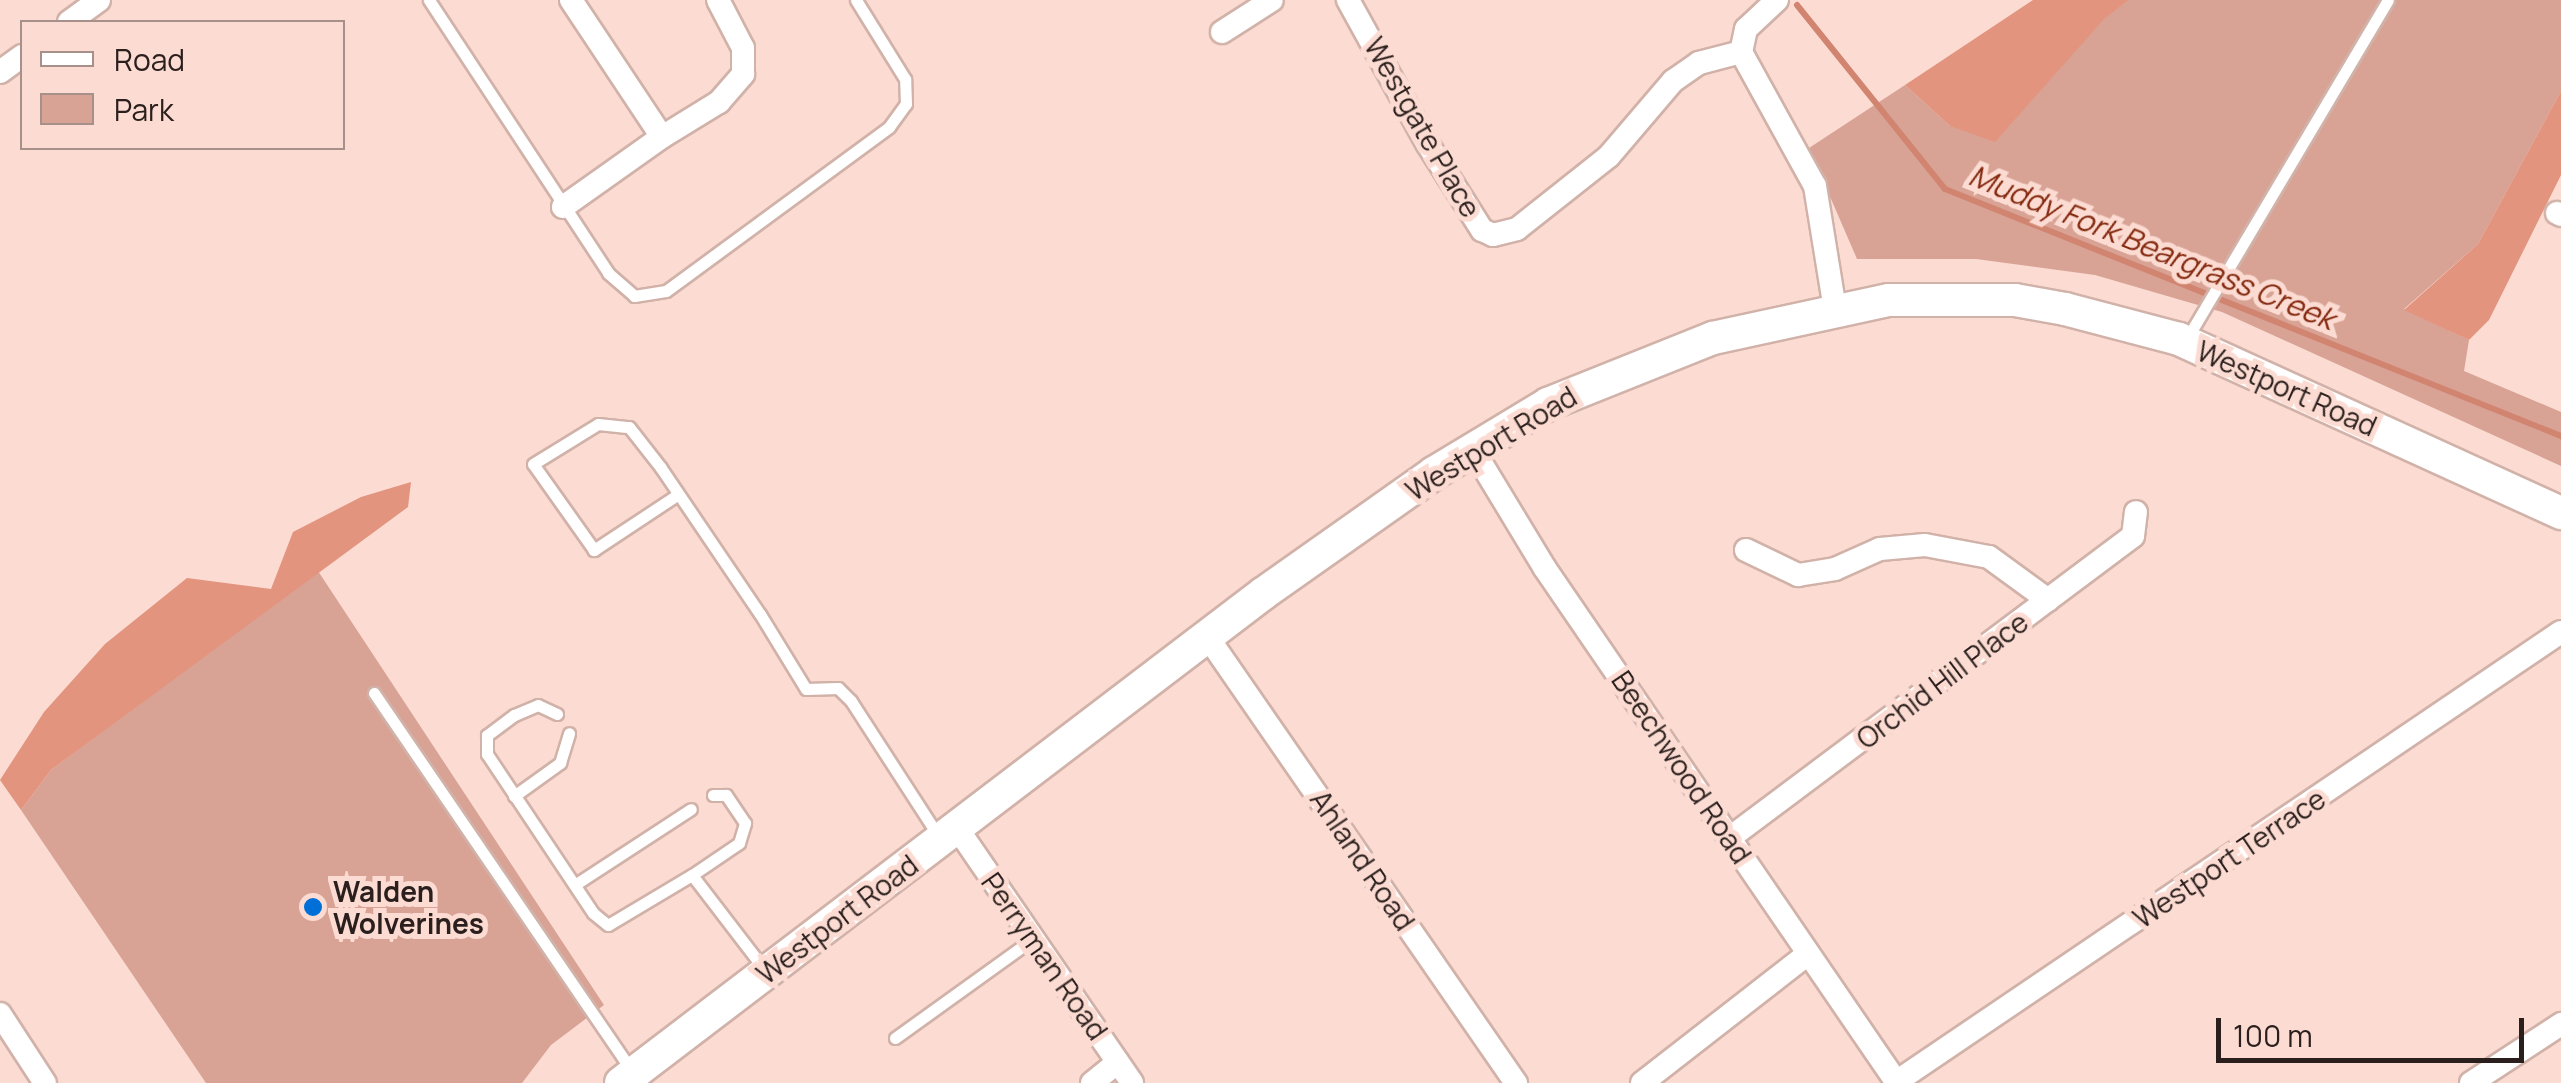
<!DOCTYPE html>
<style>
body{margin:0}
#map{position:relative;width:2561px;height:1083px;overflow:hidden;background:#fbdbd2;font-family:Manrope,sans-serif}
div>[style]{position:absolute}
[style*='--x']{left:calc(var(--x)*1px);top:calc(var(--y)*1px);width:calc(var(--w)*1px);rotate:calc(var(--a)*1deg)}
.green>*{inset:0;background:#d8a395}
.forest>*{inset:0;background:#e2947e}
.stream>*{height:6px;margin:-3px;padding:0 3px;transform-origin:3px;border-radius:3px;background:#d1846f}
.roads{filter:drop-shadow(2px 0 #d1b2a9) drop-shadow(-2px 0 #d1b2a9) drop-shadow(0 2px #d1b2a9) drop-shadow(0 -2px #d1b2a9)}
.service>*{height:11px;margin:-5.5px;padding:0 5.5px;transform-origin:5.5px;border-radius:5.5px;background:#fff}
.minor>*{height:22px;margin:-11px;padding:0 11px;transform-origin:11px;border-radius:11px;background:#fff}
.secondary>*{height:32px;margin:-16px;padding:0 16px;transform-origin:16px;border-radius:16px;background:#fff}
.dots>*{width:28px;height:28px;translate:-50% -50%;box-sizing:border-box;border:5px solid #fbdbd2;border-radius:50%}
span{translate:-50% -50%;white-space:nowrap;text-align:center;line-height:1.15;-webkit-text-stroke:10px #fbdbd2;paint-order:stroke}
.street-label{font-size:28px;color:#2a1f1c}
.poi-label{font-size:28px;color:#2a1f1c;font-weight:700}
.left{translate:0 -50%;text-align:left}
.water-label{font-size:30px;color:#84290f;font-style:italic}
.legend{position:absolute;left:20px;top:20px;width:325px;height:130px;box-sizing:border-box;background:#fbdbd2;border:2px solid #a79089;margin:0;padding:12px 18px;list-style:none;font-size:30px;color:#2a1f1c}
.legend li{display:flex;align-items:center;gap:20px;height:50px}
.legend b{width:50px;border:2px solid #a79089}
.scale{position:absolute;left:2216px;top:1018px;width:308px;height:45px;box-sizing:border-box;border:5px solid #2a1f1c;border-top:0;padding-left:12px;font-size:30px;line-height:35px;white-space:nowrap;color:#2a1f1c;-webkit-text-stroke:8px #fbdbd2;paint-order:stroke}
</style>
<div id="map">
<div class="green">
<div style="clip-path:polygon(2129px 0,2561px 0,2561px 91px,2478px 244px,2404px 309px,2469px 340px,2464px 371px,2561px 412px,2561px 466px,2222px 312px,2095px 275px,1976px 259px,1857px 259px,1809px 148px,1905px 85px,1950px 126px)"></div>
<div style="clip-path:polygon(318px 571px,604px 1005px,551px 1045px,522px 1083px,206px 1083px,21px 810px,51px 770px)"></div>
</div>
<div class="forest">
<div style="clip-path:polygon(2033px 0,2129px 0,2105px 18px,1995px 142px,1950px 126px,1905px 85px)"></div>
<div style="clip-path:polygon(2561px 91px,2561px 175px,2489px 320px,2469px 340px,2404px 310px,2478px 244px)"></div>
<div style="clip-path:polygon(411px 482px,408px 507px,51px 770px,21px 810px,0 780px,44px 712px,105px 644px,187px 578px,271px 589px,293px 532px,361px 497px)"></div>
</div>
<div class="stream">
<div style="--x:1797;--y:5;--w:236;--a:51.2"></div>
<div style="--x:1945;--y:189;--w:664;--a:21.85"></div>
</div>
<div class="roads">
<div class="service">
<div style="--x:429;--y:0;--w:326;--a:56.7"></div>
<div style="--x:608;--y:273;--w:35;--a:41"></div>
<div style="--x:634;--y:296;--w:32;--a:-9"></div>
<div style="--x:666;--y:291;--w:277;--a:-36.3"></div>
<div style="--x:889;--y:127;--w:29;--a:-54"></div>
<div style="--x:906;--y:104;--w:25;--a:-92"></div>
<div style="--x:905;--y:79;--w:93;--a:-121.8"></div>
<div style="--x:2186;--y:340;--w:395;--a:-59.3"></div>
<div style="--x:677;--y:495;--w:100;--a:146.5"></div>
<div style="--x:594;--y:550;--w:105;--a:-125.3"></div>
<div style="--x:533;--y:464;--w:76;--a:-31.6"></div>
<div style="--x:598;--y:424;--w:31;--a:6"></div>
<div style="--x:629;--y:427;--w:52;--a:52"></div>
<div style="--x:661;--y:468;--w:176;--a:55.9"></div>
<div style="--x:760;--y:614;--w:88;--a:58.5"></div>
<div style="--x:806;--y:689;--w:32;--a:-2"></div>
<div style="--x:838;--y:688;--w:18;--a:45"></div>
<div style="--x:851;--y:701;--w:162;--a:57.1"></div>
<div style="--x:374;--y:693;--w:456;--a:55.7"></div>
<div style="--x:557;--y:714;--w:21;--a:-155"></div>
<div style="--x:538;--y:705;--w:26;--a:157"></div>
<div style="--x:514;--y:715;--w:34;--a:143"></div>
<div style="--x:487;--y:735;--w:19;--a:90"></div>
<div style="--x:487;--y:754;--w:191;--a:56.3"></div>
<div style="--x:593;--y:913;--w:19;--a:39"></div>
<div style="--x:608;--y:925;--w:98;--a:-30.8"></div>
<div style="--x:692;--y:875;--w:118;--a:52.5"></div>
<div style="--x:514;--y:796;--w:57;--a:-35.7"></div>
<div style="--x:560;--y:763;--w:31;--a:-73"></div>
<div style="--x:692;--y:875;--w:57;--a:-34.2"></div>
<div style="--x:739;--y:843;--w:21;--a:-73"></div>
<div style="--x:745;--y:823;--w:34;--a:-124"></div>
<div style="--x:726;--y:795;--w:13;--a:180"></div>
<div style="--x:576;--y:884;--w:137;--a:-33.1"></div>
<div style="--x:895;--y:1038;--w:170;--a:-35.7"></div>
</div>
<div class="minor">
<div style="--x:571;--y:0;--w:164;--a:56.4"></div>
<div style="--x:662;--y:137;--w:67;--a:-31.6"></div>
<div style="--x:719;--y:102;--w:37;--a:-49"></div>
<div style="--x:743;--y:74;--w:26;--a:-90"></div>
<div style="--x:743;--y:48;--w:54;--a:-117.5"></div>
<div style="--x:1348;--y:0;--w:163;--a:61.1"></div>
<div style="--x:1427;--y:143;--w:103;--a:57.7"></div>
<div style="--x:1482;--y:230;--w:12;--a:24"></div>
<div style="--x:1493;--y:235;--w:25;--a:-14"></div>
<div style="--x:1517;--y:229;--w:117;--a:-38.4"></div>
<div style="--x:1609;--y:156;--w:99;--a:-49.5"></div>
<div style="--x:1673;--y:81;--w:32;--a:-35"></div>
<div style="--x:1699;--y:63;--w:43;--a:-14.7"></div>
<div style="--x:1777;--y:0;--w:42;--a:136.9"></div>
<div style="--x:1746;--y:29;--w:24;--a:102"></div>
<div style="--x:1741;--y:52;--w:153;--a:61.1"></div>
<div style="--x:1815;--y:186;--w:126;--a:80.8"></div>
<div style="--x:69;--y:22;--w:37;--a:-36"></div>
<div style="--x:1222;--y:32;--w:59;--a:-32.6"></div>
<div style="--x:0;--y:72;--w:27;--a:-36"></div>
<div style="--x:563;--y:207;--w:121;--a:-35.3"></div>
<div style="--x:2557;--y:213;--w:4;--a:27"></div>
<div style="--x:1472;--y:448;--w:139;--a:58.8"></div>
<div style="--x:1544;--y:567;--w:625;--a:55.62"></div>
<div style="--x:1746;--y:550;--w:58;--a:25.7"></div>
<div style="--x:1798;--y:575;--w:37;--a:-9"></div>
<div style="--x:1835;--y:569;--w:49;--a:-24"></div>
<div style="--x:1880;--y:549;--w:45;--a:-5.1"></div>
<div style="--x:1925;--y:545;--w:65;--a:10.6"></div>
<div style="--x:1989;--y:557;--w:73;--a:36.1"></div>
<div style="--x:1209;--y:639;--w:540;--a:55.34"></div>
<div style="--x:957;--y:828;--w:309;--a:55.5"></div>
<div style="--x:1731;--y:837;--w:502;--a:-36.82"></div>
<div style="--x:2133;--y:536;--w:24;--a:-83"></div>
<div style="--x:0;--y:1014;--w:82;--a:56.9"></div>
<div style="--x:1896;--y:1082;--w:803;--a:-34.09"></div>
<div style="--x:1092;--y:1083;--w:33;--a:-39"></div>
<div style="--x:1642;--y:1083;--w:210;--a:-37.9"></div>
<div style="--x:2471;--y:1083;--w:108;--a:-33.2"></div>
</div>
<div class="secondary">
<div style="--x:621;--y:1083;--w:808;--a:-37.31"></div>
<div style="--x:1264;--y:593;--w:208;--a:-35.2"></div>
<div style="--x:1434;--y:473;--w:133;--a:-31.2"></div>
<div style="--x:1548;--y:404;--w:178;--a:-21.8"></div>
<div style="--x:1713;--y:338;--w:180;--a:-12.2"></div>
<div style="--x:1889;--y:300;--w:126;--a:0"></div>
<div style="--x:2015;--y:300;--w:51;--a:10.2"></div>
<div style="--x:2065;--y:309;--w:118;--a:14.7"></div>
<div style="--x:2179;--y:339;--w:420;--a:24.5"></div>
</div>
</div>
<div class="dots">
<div style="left:313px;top:907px;background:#006fd7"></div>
</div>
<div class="street-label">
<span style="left:1423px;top:127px;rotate:60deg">Westgate Place</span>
<span style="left:2287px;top:388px;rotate:24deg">Westport Road</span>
<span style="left:1491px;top:443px;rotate:-31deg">Westport Road</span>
<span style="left:1942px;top:680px;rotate:-37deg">Orchid Hill Place</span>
<span style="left:1682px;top:767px;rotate:56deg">Beechwood Road</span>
<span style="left:2229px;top:858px;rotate:-34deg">Westport Terrace</span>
<span style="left:1363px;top:860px;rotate:56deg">Ahland Road</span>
<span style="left:837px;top:919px;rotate:-37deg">Westport Road</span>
<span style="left:1045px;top:956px;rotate:55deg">Perryman Road</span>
</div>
<div class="poi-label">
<span class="left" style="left:333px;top:907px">Walden<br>Wolverines</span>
</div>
<div class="water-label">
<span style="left:2152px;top:247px;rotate:22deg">Muddy Fork Beargrass Creek</span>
</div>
<ul class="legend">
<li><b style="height:12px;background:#fff"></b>Road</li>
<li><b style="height:28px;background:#d8a395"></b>Park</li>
</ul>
<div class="scale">100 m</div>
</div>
